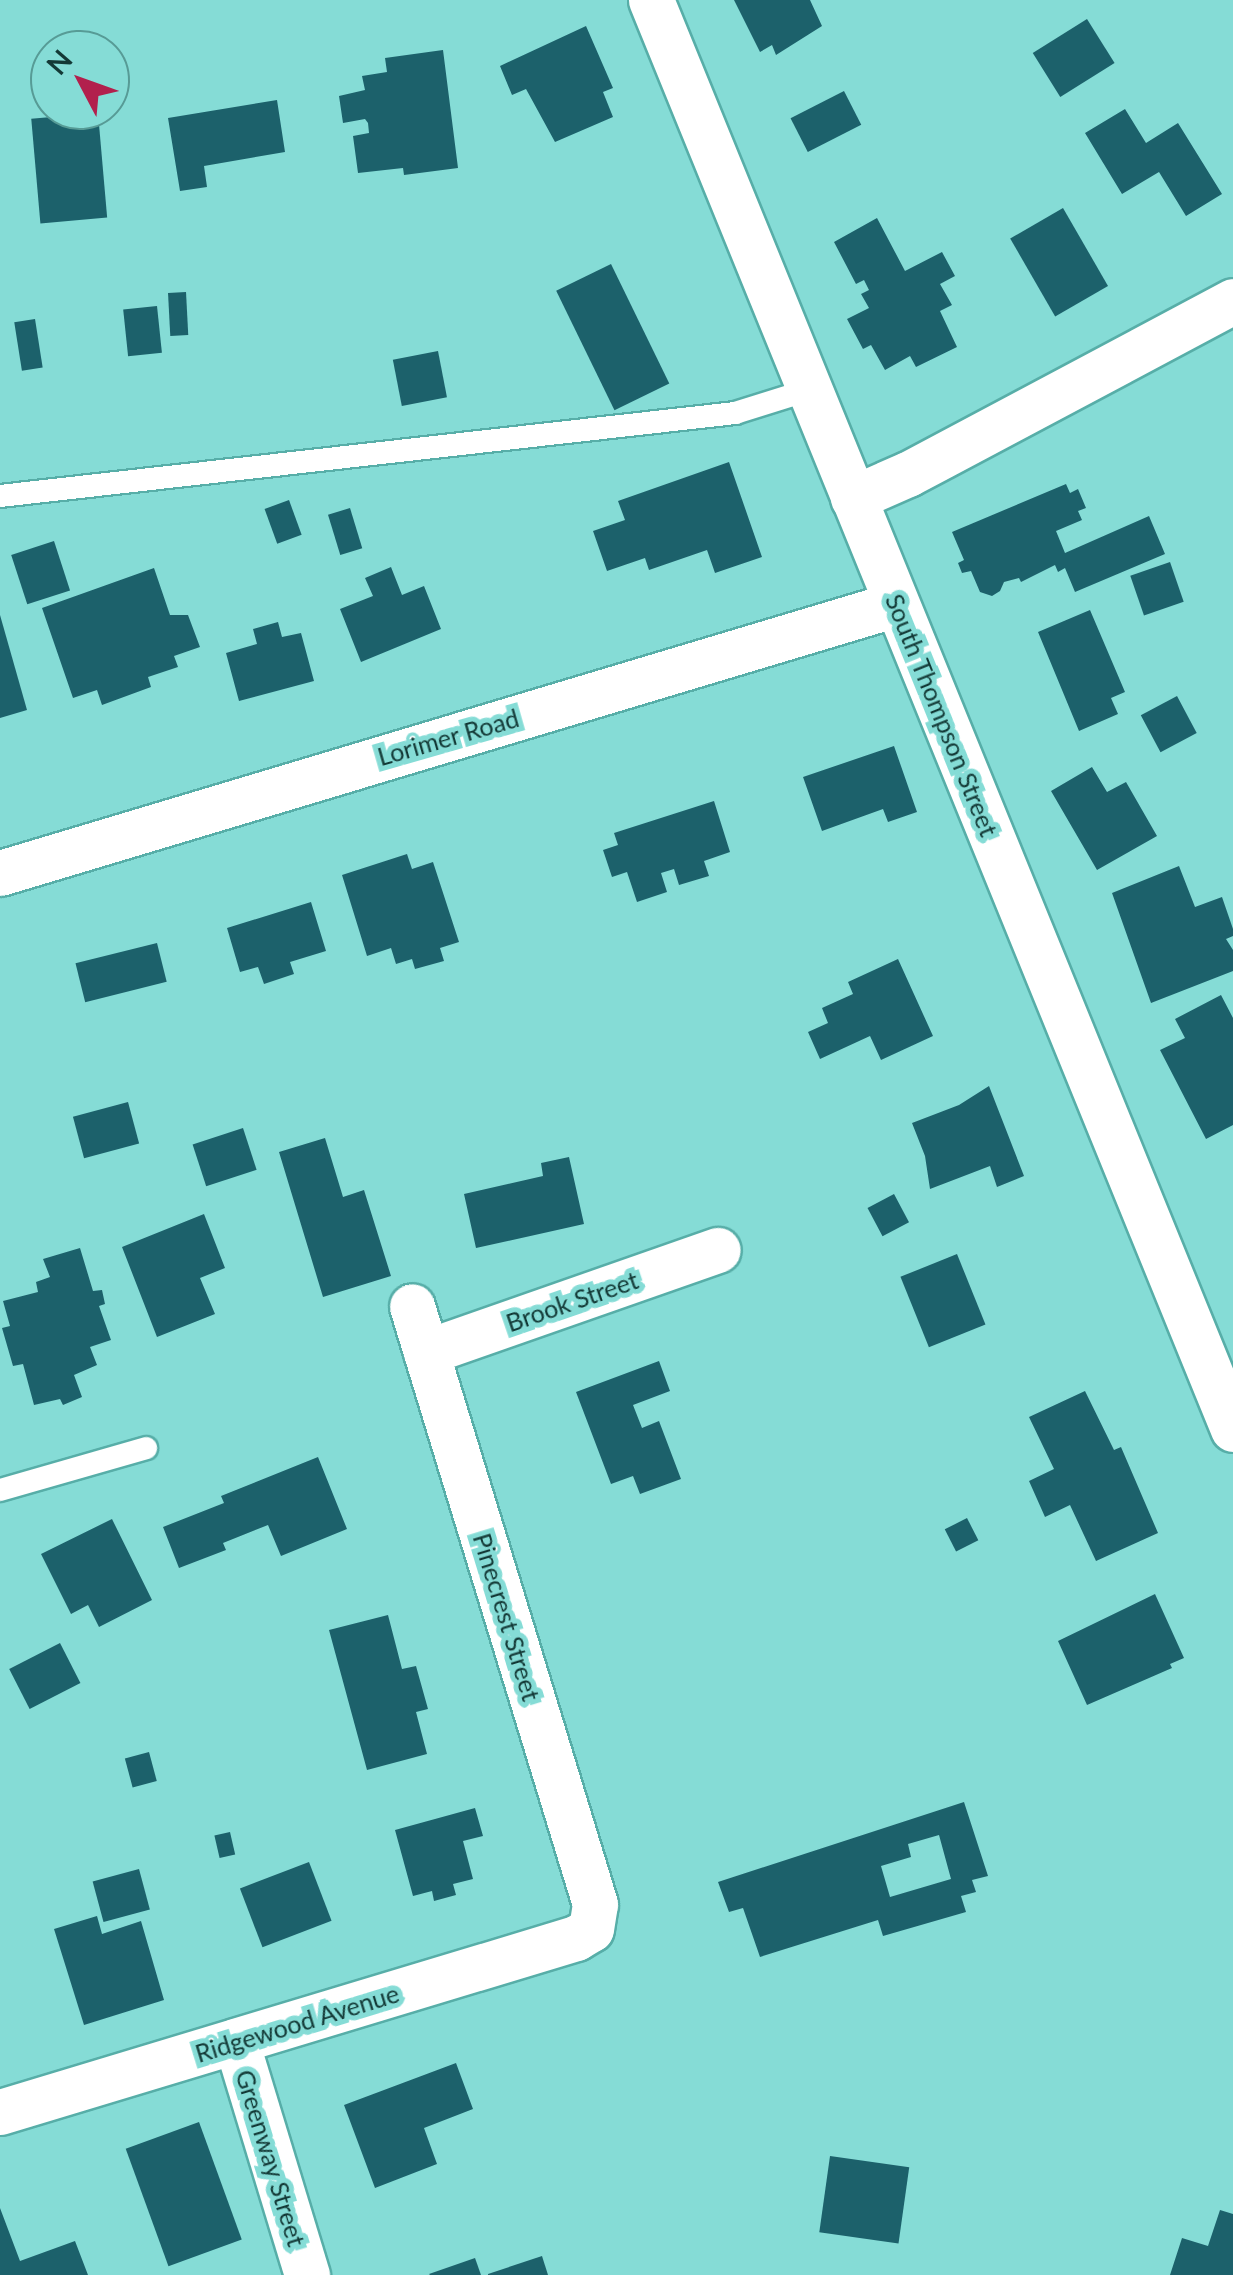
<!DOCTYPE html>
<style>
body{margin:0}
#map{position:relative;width:1233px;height:2275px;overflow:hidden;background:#85dcd6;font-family:Lato,sans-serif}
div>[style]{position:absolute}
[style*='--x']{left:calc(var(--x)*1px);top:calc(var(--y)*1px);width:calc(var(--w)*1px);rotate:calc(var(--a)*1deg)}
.building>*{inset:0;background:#1c616b;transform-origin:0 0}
.roads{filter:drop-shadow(2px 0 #57aea8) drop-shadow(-2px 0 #57aea8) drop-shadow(0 2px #57aea8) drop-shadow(0 -2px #57aea8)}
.service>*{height:22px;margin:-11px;padding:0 11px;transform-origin:11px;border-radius:11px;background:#fff}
.minor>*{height:45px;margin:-22.5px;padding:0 22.5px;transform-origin:22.5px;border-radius:22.5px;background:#fff}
span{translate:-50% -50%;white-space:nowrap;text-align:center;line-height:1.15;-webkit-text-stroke:10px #85dcd6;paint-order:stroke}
.street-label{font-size:25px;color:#133936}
.north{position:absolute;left:30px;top:30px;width:100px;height:100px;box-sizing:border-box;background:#85dcd6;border:2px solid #579b96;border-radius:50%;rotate:311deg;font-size:28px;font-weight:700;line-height:40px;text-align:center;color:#133936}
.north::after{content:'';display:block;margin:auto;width:35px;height:45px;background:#b2204d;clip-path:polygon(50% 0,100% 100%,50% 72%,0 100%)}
</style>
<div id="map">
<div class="building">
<div style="clip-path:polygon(734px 0,810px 0,822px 26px,776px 55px,772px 45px,760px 52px)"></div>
<div style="left:1087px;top:19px;width:52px;height:64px;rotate:58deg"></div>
<div style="clip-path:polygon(586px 26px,613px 88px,603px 92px,613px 117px,555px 142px,526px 89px,512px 95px,500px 66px)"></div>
<div style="clip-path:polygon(443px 50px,458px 168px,404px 175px,403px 168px,358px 173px,353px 136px,369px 133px,368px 123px,365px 119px,343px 123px,339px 96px,365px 90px,362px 76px,387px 72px,385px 58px)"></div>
<div style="left:844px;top:91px;width:38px;height:60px;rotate:63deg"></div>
<div style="clip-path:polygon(277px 100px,285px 152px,204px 166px,207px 187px,180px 191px,168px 118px)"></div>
<div style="clip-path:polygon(1125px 109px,1146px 143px,1178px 123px,1222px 194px,1186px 216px,1159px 172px,1122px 194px,1085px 133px)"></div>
<div style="left:98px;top:113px;width:105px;height:67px;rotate:85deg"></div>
<div style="left:1063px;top:208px;width:90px;height:61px;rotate:60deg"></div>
<div style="clip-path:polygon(877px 218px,905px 271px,942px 252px,955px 276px,940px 284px,952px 305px,940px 311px,957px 347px,916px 367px,910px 356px,885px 370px,871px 345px,863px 349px,847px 319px,869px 308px,861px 294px,869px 290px,864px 280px,856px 284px,834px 242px)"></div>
<div style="left:611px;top:264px;width:133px;height:61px;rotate:64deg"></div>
<div style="left:186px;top:292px;width:43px;height:18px;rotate:87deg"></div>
<div style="left:157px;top:306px;width:47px;height:34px;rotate:84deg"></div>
<div style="left:35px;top:319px;width:49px;height:21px;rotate:81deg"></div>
<div style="left:438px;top:351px;width:47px;height:46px;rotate:79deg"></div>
<div style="clip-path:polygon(729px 462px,762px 557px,715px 573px,707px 550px,649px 570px,645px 558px,607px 571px,593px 531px,625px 520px,618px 501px)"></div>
<div style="clip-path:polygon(1066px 484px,1070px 493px,1078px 489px,1086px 508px,1078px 511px,1082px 520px,1056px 531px,1065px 553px,1149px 516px,1165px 554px,1075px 592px,1065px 568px,1058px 572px,1055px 565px,1021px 582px,1019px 578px,1004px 582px,1000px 591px,992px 596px,980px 592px,971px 571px,962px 573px,958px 563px,964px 560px,952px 532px)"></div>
<div style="left:289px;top:500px;width:37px;height:26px;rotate:70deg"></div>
<div style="left:350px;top:508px;width:42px;height:23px;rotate:73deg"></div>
<div style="left:54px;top:541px;width:52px;height:45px;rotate:72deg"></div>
<div style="left:1170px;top:562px;width:42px;height:42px;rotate:71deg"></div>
<div style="clip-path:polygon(391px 567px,402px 595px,424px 586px,441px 629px,361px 662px,340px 609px,373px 596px,365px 578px)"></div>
<div style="clip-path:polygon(154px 568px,170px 615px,188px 615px,200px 647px,174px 656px,178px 667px,148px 677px,151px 687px,102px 705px,97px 690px,73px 698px,42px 608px)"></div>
<div style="clip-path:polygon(1090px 610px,1125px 692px,1111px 698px,1118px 714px,1079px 731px,1038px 632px)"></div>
<div style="clip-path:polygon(0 615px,27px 710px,0 718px)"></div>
<div style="clip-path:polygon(278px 622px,282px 637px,301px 633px,314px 681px,239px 701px,226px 653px,257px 644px,253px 629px)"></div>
<div style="left:1177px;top:696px;width:42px;height:41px;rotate:62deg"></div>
<div style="clip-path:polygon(894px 746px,917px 812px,888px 822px,883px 809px,822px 831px,803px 777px)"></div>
<div style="clip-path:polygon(1092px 767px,1107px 792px,1126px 782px,1157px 836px,1097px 870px,1051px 791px)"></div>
<div style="clip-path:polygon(714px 801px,730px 852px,704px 861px,709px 876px,679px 885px,674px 869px,661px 873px,667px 892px,637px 902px,627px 872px,612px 877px,603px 850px,618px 845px,614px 833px)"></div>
<div style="clip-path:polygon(407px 854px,412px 869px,433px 862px,459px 942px,440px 948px,444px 961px,415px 969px,412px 959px,396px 964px,391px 948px,367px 956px,342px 875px)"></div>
<div style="clip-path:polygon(1179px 866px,1195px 907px,1222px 897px,1233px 929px,1233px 936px,1226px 939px,1233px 950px,1233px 971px,1151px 1003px,1112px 893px)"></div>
<div style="clip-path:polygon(311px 902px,326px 951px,290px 962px,294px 974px,264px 984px,258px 967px,240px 972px,227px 928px)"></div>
<div style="left:157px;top:943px;width:40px;height:84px;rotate:76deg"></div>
<div style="clip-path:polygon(898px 959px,933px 1036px,881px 1060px,870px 1036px,820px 1059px,808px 1032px,828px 1023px,822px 1008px,853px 994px,848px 982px)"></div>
<div style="clip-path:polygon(1221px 995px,1233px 1018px,1233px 1125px,1206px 1139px,1160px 1050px,1185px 1038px,1175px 1019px)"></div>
<div style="clip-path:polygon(989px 1086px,1024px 1176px,997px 1187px,990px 1166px,930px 1189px,925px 1156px,912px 1123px,959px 1105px)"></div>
<div style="left:128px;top:1102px;width:43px;height:57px;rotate:75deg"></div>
<div style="left:243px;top:1128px;width:44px;height:53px;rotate:72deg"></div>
<div style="clip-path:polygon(325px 1138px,343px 1197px,364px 1190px,391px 1276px,323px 1297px,279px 1152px)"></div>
<div style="clip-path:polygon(569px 1157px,584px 1224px,476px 1248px,464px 1194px,543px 1176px,541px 1163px)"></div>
<div style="left:894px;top:1194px;width:32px;height:30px;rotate:62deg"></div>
<div style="clip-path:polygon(204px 1214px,225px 1268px,200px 1278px,215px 1314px,157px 1337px,122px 1247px)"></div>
<div style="clip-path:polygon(80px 1248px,93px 1291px,102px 1290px,105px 1304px,99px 1306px,111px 1340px,90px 1347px,97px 1365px,74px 1375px,82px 1397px,63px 1405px,60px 1399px,34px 1405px,23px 1364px,13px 1366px,2px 1328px,10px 1326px,3px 1301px,38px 1292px,36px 1282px,50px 1277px,43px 1259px)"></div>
<div style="left:957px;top:1254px;width:76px;height:61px;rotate:68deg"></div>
<div style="clip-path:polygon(659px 1361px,670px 1391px,633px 1405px,642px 1428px,659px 1421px,681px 1479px,640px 1494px,633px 1476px,611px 1484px,576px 1392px)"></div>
<div style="clip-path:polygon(1085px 1391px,1114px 1450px,1121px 1447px,1158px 1533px,1096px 1561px,1070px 1505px,1045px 1517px,1029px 1481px,1054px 1469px,1029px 1417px)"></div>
<div style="clip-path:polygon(318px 1457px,347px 1529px,281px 1556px,268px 1525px,223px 1543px,226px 1550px,179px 1568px,163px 1527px,224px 1503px,221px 1496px)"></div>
<div style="left:967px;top:1518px;width:25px;height:25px;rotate:63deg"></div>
<div style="clip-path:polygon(112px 1519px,152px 1600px,99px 1627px,88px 1605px,71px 1614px,41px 1554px)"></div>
<div style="clip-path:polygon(1155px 1594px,1184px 1658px,1170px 1664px,1172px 1668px,1087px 1705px,1058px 1641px)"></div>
<div style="clip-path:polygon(388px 1615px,402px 1669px,416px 1666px,428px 1709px,416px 1712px,427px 1754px,367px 1770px,329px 1630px)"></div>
<div style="left:60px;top:1643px;width:45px;height:57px;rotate:63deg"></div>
<div style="left:149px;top:1752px;width:30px;height:25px;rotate:75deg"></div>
<div style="clip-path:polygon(evenodd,964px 1802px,988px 1876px,972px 1880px,976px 1892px,961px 1896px,966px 1912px,883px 1936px,878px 1920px,760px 1957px,743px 1908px,729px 1912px,718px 1882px,964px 1802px,939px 1835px,951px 1879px,890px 1897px,881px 1866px,911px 1857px,908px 1844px,939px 1835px)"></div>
<div style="clip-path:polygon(475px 1808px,483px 1836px,463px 1841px,473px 1879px,453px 1884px,456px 1895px,434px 1901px,432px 1891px,413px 1896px,395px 1830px)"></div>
<div style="left:230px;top:1832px;width:23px;height:16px;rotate:77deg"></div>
<div style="left:309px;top:1862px;width:63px;height:74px;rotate:69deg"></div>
<div style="left:139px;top:1869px;width:42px;height:48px;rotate:75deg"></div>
<div style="clip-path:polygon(97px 1916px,102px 1934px,141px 1921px,164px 2000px,84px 2025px,54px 1929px)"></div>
<div style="clip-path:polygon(456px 2063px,473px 2109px,424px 2128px,437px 2164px,375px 2188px,344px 2105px)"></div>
<div style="left:199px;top:2122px;width:125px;height:78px;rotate:70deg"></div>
<div style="left:830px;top:2156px;width:80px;height:77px;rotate:8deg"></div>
<div style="clip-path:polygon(0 2208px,20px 2261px,75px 2241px,88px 2275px,0 2275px)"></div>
<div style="clip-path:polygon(1220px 2210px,1233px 2214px,1233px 2275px,1170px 2275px,1182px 2238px,1208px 2246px)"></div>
<div style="clip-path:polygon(542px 2256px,548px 2275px,488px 2275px,488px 2274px)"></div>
<div style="clip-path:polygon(475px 2258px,481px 2275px,430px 2275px,429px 2274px)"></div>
</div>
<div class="roads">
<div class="service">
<div style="--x:0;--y:496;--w:740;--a:-6.44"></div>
<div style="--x:735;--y:413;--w:77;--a:-17.3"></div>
<div style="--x:0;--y:1490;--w:152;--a:-16"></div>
</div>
<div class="minor">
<div style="--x:651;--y:0;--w:1543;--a:67.84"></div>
<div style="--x:853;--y:498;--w:60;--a:-23.6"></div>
<div style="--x:908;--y:474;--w:368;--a:-28"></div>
<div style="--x:0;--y:873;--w:936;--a:-16.71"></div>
<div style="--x:426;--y:1352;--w:309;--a:-19.3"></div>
<div style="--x:236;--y:2041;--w:245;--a:73.1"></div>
<div style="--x:0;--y:2112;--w:602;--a:-16.81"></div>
<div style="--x:576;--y:1938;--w:17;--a:-31"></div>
<div style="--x:591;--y:1929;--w:25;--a:-81"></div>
<div style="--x:595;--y:1904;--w:625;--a:-107.02"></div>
</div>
</div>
<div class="street-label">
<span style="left:942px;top:715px;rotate:68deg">South Thompson Street</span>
<span style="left:448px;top:737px;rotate:-16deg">Lorimer Road</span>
<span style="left:572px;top:1301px;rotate:-19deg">Brook Street</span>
<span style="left:507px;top:1617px;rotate:73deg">Pinecrest Street</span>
<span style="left:297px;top:2023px;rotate:-17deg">Ridgewood Avenue</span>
<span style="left:271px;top:2158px;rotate:73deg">Greenway Street</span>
</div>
<div class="north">N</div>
</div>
